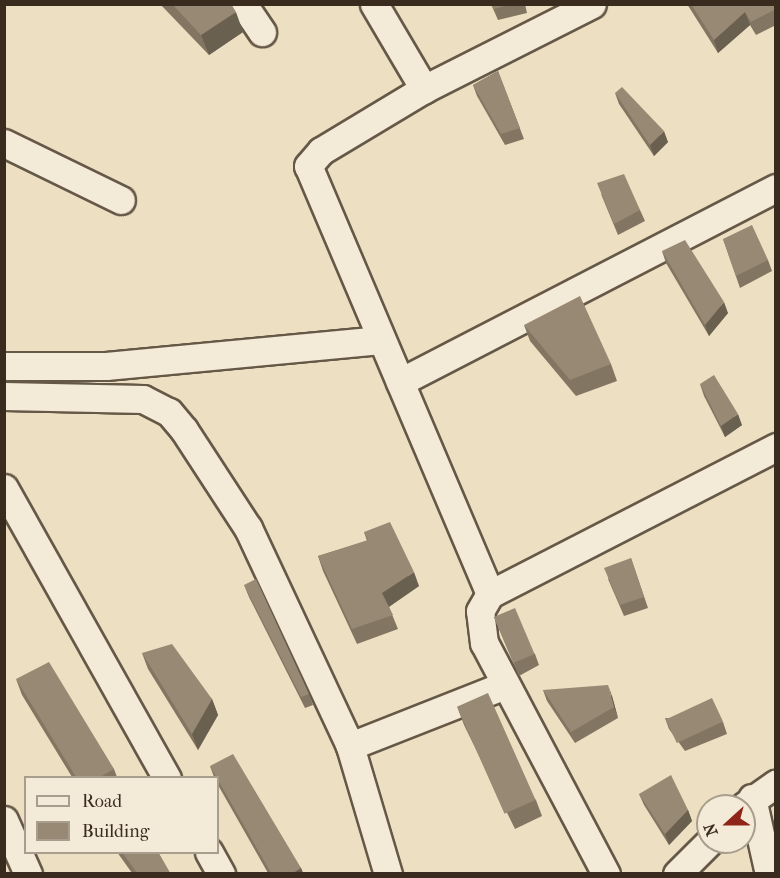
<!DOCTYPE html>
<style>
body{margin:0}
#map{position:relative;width:780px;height:878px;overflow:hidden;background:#eddfc1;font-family:"IM FELL French Canon",serif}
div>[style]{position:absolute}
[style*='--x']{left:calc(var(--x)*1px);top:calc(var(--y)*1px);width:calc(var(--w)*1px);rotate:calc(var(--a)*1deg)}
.roads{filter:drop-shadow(2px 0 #665847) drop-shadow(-2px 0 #665847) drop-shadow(0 2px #665847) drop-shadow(0 -2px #665847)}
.minor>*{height:27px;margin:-13.5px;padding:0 13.5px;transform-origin:13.5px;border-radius:13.5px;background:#f3ead7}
.wall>*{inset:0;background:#827663}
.shaded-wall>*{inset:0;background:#6a6050}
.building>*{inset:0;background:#978973;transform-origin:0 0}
span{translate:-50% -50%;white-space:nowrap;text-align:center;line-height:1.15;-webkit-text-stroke:4.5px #f3ead7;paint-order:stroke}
.frame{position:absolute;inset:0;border:6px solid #392b1e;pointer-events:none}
.legend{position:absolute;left:24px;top:776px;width:195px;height:78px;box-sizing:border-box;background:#f3ead7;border:2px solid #a99e8d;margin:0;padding:8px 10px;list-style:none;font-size:18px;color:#392b1e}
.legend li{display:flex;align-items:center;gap:12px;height:30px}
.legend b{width:30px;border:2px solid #a99e8d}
.north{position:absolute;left:696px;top:794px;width:60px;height:60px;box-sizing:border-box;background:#f3ead7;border:2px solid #a99e8d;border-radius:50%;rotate:249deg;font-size:16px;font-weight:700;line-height:24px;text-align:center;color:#392b1e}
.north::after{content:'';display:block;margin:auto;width:21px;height:27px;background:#8f2418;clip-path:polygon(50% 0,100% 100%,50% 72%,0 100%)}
</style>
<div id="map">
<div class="roads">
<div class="minor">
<div style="--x:243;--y:4;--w:34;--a:56"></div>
<div style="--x:374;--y:4;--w:99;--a:59.5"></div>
<div style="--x:4;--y:143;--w:130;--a:26"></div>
<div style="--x:4;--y:366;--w:102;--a:0"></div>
<div style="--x:106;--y:366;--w:276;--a:-5.4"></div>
<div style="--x:400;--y:382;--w:423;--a:-27.3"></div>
<div style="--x:4;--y:396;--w:139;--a:1.2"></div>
<div style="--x:143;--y:399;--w:29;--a:27"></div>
<div style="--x:169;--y:412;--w:23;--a:50"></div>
<div style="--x:184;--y:430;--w:117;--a:56.9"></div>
<div style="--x:248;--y:528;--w:241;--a:64.9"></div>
<div style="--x:350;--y:746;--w:134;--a:73.5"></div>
<div style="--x:4;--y:488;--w:333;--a:60.7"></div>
<div style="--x:490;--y:594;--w:465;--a:-113"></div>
<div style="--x:308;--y:166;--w:20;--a:-49"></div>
<div style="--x:321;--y:151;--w:120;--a:-31"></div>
<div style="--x:424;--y:89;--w:188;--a:-26.8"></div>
<div style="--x:350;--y:746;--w:167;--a:-21.5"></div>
<div style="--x:752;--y:798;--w:78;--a:77.4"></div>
<div style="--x:744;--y:806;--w:39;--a:-35"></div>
<div style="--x:4;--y:820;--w:59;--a:66"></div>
<div style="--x:209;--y:852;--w:25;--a:61"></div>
<div style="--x:606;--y:874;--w:261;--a:-117.8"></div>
<div style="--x:484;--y:643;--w:32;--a:-97"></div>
<div style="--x:480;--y:611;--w:20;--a:-60"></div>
<div style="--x:490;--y:594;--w:322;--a:-27.2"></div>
<div style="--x:677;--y:874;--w:45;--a:-45"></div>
</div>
</div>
<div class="wall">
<div style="clip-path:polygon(160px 4px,231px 4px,243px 32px,209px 55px)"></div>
<div style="clip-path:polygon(491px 4px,525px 4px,527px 13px,498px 20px)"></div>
<div style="clip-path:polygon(687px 4px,776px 4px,776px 25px,756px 35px,750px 25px,718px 53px)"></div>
<div style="clip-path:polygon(498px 71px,524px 139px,505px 145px,477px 96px,473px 85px)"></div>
<div style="clip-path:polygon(615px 93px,668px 142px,654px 156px,619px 104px)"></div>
<div style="clip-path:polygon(601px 194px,640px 210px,645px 221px,618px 235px)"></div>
<div style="clip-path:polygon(723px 239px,768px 260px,772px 271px,740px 288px)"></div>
<div style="clip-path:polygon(662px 251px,728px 313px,709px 336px,666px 263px)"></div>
<div style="clip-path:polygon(524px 325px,611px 364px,617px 381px,576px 396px,530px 341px)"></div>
<div style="clip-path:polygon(700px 384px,742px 425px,725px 437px,704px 396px)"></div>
<div style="clip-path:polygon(364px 532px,419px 586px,389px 607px,398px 629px,357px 644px,323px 571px,318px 556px,367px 541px)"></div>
<div style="clip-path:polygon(631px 558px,648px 608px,624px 616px,608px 579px)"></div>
<div style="clip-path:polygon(244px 585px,309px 694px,313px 705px,305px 708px,249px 597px)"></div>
<div style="clip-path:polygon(494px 617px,535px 654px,539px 665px,519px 676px)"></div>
<div style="clip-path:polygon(142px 653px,212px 699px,218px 715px,198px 750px,148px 669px)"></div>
<div style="clip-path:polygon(16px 679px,114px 769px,117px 777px,72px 777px,22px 695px)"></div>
<div style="clip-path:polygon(543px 690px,612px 696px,618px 718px,575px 743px,547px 701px)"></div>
<div style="clip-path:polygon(458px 709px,536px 800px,542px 816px,515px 829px,464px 725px)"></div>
<div style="clip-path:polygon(665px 718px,723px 722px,727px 734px,685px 751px,669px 729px)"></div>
<div style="clip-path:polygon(210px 766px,301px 868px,303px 873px,268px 873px,218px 785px,218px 777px,214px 777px)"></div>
<div style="clip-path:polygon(639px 794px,688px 810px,692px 821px,669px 845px,644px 805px)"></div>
<div style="clip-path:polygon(117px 852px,158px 852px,170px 873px,132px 873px)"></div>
</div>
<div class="shaded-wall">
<div style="clip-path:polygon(236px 12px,243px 32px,209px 55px,201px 35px)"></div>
<div style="clip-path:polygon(745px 12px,750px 25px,718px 53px,714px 40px)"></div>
<div style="clip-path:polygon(664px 131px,668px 142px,654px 156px,650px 145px)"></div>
<div style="clip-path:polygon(724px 302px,728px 313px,709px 336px,705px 325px)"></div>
<div style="clip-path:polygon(738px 414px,742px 425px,725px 437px,721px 426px)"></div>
<div style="clip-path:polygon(414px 572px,419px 586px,387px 608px,382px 593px)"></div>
<div style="clip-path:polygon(608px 685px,612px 696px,618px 718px,614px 707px)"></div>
<div style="clip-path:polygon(212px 699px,218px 715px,198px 750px,192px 734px)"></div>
<div style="clip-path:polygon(688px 810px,692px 821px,669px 845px,665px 834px)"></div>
<div style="clip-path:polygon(301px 868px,303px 873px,293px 873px)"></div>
</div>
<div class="building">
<div style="clip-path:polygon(172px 4px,231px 4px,236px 12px,201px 35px)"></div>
<div style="clip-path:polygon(492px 4px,511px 4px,494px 9px)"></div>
<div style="clip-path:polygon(691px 4px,776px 4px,776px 9px,751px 22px,745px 12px,714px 40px)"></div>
<div style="clip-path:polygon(498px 71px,520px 128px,501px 134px,473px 85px)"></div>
<div style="clip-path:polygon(622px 87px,664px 131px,650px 145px,615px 93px)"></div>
<div style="clip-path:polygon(624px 174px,640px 210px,614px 224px,597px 183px)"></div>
<div style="clip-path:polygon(752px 225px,768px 260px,736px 276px,723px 239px)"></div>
<div style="clip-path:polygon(685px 240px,724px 302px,705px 325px,662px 251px)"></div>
<div style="clip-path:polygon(580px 296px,611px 364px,570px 380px,524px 325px)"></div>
<div style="clip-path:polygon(714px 375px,738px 414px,721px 426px,700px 384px)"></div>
<div style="clip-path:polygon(390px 522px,414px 572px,382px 593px,393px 615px,352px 629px,318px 556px,368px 540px,364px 532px)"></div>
<div style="clip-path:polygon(631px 558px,644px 597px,620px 605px,604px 568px)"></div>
<div style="clip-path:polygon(256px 579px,309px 694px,301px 697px,244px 585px)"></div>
<div style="left:515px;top:608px;width:50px;height:23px;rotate:67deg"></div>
<div style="clip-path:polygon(172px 644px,212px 699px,192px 734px,142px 653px)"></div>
<div style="clip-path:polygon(49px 662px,114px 769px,100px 777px,76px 777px,16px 679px)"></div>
<div style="clip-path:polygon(608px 685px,614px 707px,571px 732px,543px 690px)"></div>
<div style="left:488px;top:693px;width:117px;height:34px;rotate:66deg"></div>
<div style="left:712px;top:698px;width:26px;height:51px;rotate:65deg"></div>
<div style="clip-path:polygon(233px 754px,301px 868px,293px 873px,271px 873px,210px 766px)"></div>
<div style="clip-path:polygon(671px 775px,688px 810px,665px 834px,639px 794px)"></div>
<div style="clip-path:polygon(122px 852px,158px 852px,170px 873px,137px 873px)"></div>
</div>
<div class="frame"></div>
<ul class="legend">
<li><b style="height:8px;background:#f3ead7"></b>Road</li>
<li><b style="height:16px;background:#978973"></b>Building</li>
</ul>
<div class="north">N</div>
</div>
